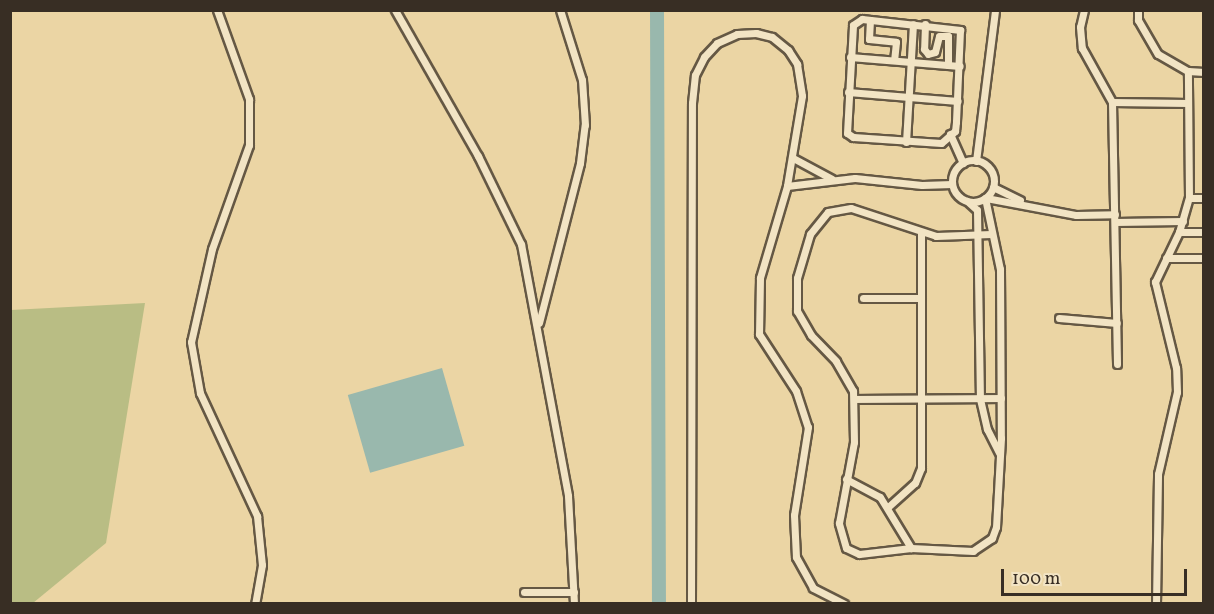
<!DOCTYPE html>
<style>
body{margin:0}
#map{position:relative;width:1214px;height:614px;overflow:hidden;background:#ebd5a4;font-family:Vollkorn,serif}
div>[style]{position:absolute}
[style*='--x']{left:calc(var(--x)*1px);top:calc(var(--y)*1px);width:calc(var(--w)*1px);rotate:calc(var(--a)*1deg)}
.green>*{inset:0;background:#b9bd84}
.water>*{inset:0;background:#99b8ad;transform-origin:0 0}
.canal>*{height:14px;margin:-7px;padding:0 7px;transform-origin:7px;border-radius:7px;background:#99b8ad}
.roads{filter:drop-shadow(2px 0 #655844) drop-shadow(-2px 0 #655844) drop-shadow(0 2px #655844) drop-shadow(0 -2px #655844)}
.service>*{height:7px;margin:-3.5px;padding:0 3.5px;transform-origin:3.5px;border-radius:3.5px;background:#f2e4c4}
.service>.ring{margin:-3.5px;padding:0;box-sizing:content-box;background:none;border:7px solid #f2e4c4;border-radius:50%}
span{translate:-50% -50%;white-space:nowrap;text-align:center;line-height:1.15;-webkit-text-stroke:4.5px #f2e4c4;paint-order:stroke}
.frame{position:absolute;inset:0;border:12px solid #382e24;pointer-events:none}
.scale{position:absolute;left:1001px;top:569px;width:186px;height:27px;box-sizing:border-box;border:3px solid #382e24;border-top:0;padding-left:8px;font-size:18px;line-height:21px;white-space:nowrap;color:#382e24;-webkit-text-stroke:4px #f2e4c4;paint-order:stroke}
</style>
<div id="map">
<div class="green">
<div style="clip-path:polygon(145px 303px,106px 543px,33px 603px,11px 603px,11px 310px)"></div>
</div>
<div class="water">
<div style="left:442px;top:368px;width:81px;height:98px;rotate:74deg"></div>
</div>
<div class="canal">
<div style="--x:657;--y:10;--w:594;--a:89.81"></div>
</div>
<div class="roads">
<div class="service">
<div style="--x:217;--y:10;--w:95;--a:70.2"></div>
<div style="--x:249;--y:99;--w:46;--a:90"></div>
<div style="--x:249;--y:145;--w:110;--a:109.6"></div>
<div style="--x:212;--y:249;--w:95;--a:102.7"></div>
<div style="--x:191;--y:342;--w:52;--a:80"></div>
<div style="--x:200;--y:393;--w:136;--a:65.1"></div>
<div style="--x:257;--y:516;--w:49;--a:84.2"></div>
<div style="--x:262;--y:565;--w:40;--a:100"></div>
<div style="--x:395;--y:10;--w:168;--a:60.4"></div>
<div style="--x:478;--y:156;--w:98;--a:64"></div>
<div style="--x:521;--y:244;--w:256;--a:79.4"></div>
<div style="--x:568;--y:496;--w:108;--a:86.8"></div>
<div style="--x:1084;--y:10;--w:17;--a:103"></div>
<div style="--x:1080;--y:27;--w:21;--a:85"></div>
<div style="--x:1082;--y:48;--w:62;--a:60.9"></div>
<div style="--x:1112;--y:102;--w:262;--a:88.9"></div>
<div style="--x:1138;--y:10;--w:10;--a:90"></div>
<div style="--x:1138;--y:20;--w:39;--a:60"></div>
<div style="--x:1158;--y:54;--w:34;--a:30"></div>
<div style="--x:1188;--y:71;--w:16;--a:4"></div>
<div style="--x:862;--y:19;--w:99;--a:6.4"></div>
<div style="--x:960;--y:30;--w:92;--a:92.5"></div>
<div style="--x:956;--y:122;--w:9;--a:96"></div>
<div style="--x:955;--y:131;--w:18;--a:139"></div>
<div style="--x:941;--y:143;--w:88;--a:-176.1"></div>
<div style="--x:853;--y:137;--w:7;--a:-146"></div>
<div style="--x:847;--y:133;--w:108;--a:-86.8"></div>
<div style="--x:853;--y:25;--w:11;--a:-34"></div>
<div style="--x:870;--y:20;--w:19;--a:93"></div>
<div style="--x:869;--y:39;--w:27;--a:6"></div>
<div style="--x:896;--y:42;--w:18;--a:96"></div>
<div style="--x:925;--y:24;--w:25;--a:92"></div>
<div style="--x:924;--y:49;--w:6;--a:51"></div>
<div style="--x:928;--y:54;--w:7;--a:-16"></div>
<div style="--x:935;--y:52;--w:16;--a:-76"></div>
<div style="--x:939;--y:36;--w:9;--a:0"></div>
<div style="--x:948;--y:36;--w:29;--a:90"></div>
<div style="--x:850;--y:57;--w:110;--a:4.7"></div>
<div style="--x:848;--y:92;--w:110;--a:4.7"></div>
<div style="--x:1112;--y:102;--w:76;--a:0.8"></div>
<div style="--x:950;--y:134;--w:32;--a:66"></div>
<div style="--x:906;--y:142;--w:118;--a:-86.6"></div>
<div style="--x:793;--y:158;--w:44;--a:28.3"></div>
<div class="ring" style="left:952px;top:160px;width:35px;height:35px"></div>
<div style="--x:976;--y:161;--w:152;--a:-82.8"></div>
<div style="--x:787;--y:186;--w:68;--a:-6.7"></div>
<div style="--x:855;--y:178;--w:67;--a:6"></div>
<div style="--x:922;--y:185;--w:30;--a:-2"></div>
<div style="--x:993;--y:187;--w:30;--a:26"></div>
<div style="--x:985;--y:198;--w:73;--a:78.1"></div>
<div style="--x:1000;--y:269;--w:169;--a:89.7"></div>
<div style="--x:1001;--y:438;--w:89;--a:93.2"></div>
<div style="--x:996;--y:527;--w:12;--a:110"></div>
<div style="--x:992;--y:538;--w:23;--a:146"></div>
<div style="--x:973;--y:551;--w:62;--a:-177.2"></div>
<div style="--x:911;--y:548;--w:52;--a:173.4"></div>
<div style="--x:859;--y:554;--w:14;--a:-155"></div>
<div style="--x:846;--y:548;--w:26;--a:-106"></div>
<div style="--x:839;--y:523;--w:82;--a:-79.5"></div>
<div style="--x:854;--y:442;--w:51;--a:-91.1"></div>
<div style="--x:853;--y:391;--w:34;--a:-120"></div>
<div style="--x:836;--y:361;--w:36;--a:-134"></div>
<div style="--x:811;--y:335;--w:28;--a:-120"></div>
<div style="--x:797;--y:311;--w:33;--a:-90"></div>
<div style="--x:797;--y:278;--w:46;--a:-73.5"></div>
<div style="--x:810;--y:234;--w:28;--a:-51"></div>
<div style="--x:828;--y:212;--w:23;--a:-10"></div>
<div style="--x:851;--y:208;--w:89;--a:18.2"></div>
<div style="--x:936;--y:236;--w:55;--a:-2.1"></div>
<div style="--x:986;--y:198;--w:92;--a:10.7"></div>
<div style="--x:1076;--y:215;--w:39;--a:-1"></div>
<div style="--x:1189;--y:198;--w:15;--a:0"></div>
<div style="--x:967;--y:201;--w:13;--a:42"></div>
<div style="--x:977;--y:210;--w:189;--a:89.1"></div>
<div style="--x:980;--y:399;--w:31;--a:77"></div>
<div style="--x:987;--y:429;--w:27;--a:63"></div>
<div style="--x:1115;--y:222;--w:68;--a:-0.8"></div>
<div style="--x:1179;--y:232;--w:25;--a:0"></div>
<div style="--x:1166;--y:258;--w:38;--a:0"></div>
<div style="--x:863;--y:298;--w:58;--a:0"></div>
<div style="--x:1059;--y:318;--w:58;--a:4.9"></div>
<div style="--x:539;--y:323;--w:165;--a:-75.6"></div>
<div style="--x:580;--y:163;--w:38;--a:-83"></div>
<div style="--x:585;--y:125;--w:45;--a:-93.8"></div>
<div style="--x:582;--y:80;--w:73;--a:-107.4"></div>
<div style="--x:855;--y:399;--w:146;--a:-0.4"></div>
<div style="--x:846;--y:479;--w:38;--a:28"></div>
<div style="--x:880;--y:497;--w:60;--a:58.7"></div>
<div style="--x:888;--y:507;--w:36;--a:-42"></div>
<div style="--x:915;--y:483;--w:16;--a:-68"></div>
<div style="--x:921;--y:468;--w:236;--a:-90"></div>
<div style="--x:524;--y:592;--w:50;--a:0"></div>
<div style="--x:691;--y:604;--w:501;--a:-89.89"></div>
<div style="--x:692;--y:103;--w:28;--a:-84"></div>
<div style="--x:695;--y:75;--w:20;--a:-63"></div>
<div style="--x:704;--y:57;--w:19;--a:-47"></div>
<div style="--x:717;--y:43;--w:22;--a:-24"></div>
<div style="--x:737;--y:34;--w:19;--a:-3"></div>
<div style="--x:756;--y:33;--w:16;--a:14"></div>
<div style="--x:772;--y:37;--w:21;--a:39"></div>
<div style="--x:788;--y:50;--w:17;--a:57"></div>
<div style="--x:797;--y:64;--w:32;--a:81"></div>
<div style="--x:802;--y:96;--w:91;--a:99.5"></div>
<div style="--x:787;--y:186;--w:96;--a:106.4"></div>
<div style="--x:760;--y:278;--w:56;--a:91"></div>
<div style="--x:759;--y:334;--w:68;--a:57"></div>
<div style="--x:796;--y:391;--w:38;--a:72"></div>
<div style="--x:808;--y:427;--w:89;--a:99"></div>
<div style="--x:794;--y:515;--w:42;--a:87.3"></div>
<div style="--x:796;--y:557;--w:35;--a:61"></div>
<div style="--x:813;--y:588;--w:35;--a:27"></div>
<div style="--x:1156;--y:604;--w:130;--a:-89.1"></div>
<div style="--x:1158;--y:474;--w:84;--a:-77"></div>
<div style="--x:1177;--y:392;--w:24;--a:-92"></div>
<div style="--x:1176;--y:368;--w:89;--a:-103.7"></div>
<div style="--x:1155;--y:282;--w:55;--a:-64.4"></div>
<div style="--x:1179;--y:232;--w:35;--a:-74"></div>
<div style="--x:1189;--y:198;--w:127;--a:-90.5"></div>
</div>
</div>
<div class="frame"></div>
<div class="scale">100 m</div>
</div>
